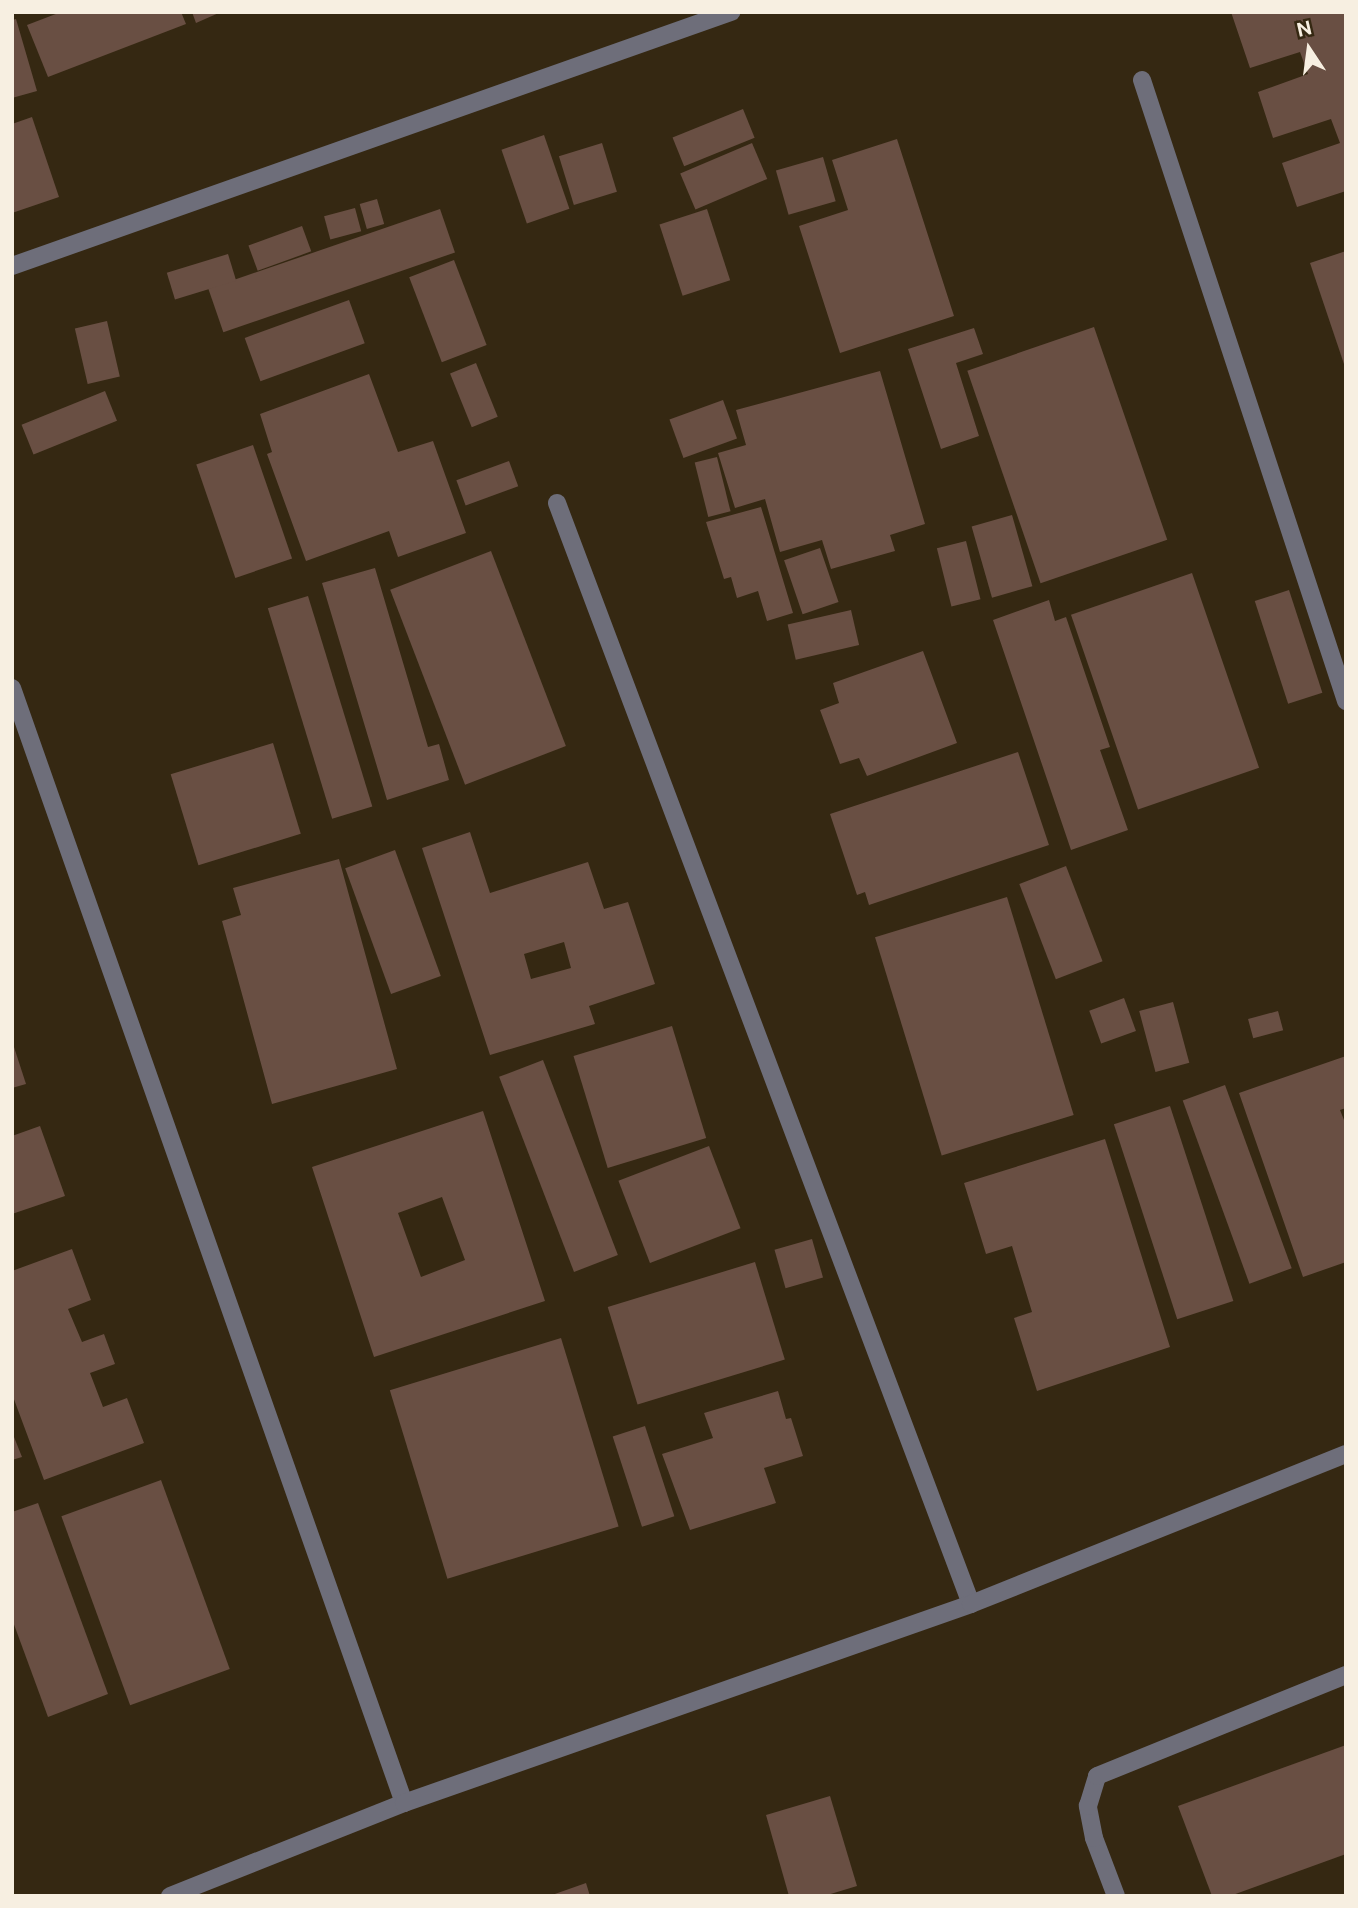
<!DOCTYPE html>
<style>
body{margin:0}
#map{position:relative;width:1358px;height:1908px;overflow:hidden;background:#352812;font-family:"Public Sans",sans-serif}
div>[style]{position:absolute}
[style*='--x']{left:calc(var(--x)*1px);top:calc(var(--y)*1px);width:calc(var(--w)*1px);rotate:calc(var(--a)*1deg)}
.building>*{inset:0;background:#694f43;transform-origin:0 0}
.street>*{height:18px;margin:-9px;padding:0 9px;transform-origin:9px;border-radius:9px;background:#6e6e7a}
span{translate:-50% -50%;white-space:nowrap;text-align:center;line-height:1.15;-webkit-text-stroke:5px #352812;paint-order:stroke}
.frame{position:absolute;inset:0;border:14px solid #f7efe1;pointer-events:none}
.north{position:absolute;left:1274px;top:14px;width:70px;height:70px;-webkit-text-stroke:5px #352812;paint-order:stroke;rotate:347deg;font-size:19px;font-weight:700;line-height:28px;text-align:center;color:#f7efe1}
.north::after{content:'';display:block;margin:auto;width:24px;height:32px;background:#f7efe1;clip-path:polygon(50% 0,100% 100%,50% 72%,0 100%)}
</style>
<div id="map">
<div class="building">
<div style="clip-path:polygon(61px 12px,181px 12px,186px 24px,48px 77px,27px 25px)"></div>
<div style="clip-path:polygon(192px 12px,221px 12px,196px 23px)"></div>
<div style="clip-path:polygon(1231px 12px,1346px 12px,1346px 191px,1297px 207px,1282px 163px,1340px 143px,1331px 119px,1273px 138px,1258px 92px,1308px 74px,1300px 52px,1250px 68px)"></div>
<div style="clip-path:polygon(16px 19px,37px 91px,12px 98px,12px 20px)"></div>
<div style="left:743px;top:109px;width:31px;height:76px;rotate:68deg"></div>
<div style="clip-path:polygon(32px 117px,59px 197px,12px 213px,12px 124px)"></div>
<div style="left:544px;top:135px;width:78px;height:45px;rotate:71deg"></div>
<div style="clip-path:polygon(897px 139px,954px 316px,840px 353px,799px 226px,848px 210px,832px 160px)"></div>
<div style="left:602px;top:143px;width:51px;height:45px;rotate:73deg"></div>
<div style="left:752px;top:143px;width:39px;height:78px;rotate:67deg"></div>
<div style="left:823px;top:157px;width:46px;height:49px;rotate:74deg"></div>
<div style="left:377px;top:199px;width:26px;height:18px;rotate:74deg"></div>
<div style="left:355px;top:208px;width:24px;height:32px;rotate:75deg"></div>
<div style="left:440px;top:209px;width:46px;height:245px;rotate:71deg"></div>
<div style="left:707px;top:209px;width:75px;height:50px;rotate:72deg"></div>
<div style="left:302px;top:226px;width:27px;height:57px;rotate:70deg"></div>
<div style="clip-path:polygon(1346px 251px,1346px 367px,1345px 367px,1310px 263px)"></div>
<div style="left:228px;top:254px;width:28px;height:64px;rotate:73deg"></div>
<div style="left:454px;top:260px;width:91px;height:48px;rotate:69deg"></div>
<div style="left:349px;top:300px;width:46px;height:111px;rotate:70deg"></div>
<div style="left:107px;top:321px;width:57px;height:33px;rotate:77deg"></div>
<div style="left:1094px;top:327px;width:225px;height:134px;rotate:71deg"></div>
<div style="clip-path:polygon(974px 328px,983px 354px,956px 363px,979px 436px,941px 449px,908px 349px)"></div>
<div style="left:476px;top:363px;width:58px;height:28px;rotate:68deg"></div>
<div style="clip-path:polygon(880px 371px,925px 524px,890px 535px,895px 551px,831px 569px,822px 540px,780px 552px,765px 499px,735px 508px,718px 453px,746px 445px,736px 410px)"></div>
<div style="clip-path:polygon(369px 374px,398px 452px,433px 441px,466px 533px,398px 557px,389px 531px,306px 561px,267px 454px,272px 452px,260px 414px)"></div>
<div style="left:105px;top:391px;width:32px;height:90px;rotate:68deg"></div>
<div style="left:723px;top:400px;width:41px;height:57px;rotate:70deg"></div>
<div style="left:253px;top:445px;width:120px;height:60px;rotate:71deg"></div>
<div style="left:717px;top:457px;width:56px;height:23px;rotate:76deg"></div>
<div style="left:509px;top:461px;width:27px;height:56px;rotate:70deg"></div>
<div style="clip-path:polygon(761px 507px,793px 613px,767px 621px,758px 591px,737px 598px,731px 577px,724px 579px,706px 522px)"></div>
<div style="left:1012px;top:515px;width:74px;height:42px;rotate:74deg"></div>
<div style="left:966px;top:541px;width:60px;height:30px;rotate:76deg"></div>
<div style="left:820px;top:548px;width:57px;height:38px;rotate:71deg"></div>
<div style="left:491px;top:551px;width:209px;height:108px;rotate:69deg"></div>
<div style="clip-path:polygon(375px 568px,428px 747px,439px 744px,449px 780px,387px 800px,322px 583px)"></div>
<div style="left:1192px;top:573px;width:206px;height:128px;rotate:71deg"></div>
<div style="left:1289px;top:590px;width:108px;height:36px;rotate:72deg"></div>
<div style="left:308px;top:596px;width:220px;height:42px;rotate:73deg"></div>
<div style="clip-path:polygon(1049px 600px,1055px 621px,1066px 617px,1110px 747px,1100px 750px,1128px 830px,1071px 850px,993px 620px)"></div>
<div style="left:851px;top:610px;width:36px;height:65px;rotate:77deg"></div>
<div style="clip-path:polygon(923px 651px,957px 743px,867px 776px,859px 758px,840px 764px,820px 710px,839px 703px,833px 683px)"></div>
<div style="left:273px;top:743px;width:95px;height:107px;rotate:73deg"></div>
<div style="clip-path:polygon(1018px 752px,1049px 845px,869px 905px,865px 892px,857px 895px,830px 814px)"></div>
<div style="clip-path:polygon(evenodd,470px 832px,490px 893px,588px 862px,604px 909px,628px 902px,655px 984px,589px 1006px,595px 1024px,490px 1055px,422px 848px,470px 832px,564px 942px,571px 968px,531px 979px,524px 954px,564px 942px)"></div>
<div style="left:395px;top:850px;width:134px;height:53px;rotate:70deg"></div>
<div style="clip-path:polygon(339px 859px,397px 1069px,272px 1104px,222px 921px,241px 915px,233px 888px)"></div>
<div style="left:1066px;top:866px;width:102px;height:50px;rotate:69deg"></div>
<div style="left:1007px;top:897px;width:228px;height:138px;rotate:73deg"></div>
<div style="left:1124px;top:998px;width:35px;height:37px;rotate:70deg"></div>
<div style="left:1173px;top:1002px;width:63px;height:35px;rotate:75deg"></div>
<div style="left:1278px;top:1011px;width:20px;height:31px;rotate:75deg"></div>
<div style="left:672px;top:1026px;width:117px;height:103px;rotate:73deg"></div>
<div style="clip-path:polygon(13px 1044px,26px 1084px,12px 1088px,12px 1045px)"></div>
<div style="clip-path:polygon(1346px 1056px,1346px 1108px,1340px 1110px,1346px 1125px,1346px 1262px,1303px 1277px,1239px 1093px)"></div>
<div style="left:543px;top:1060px;width:209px;height:47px;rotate:69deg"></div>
<div style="left:1225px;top:1085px;width:195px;height:45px;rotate:70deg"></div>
<div style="left:1170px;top:1106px;width:205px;height:59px;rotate:72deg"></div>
<div style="clip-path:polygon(evenodd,483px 1111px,545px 1301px,374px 1357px,312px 1167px,483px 1111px,442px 1197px,465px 1260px,421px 1277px,398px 1213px,442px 1197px)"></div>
<div style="clip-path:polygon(40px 1126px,65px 1196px,12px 1214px,12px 1136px)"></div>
<div style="clip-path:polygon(1105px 1139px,1170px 1347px,1037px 1391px,1014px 1318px,1032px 1312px,1012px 1246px,986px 1254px,964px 1183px)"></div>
<div style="left:709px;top:1146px;width:88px;height:97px;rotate:69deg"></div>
<div style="left:812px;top:1239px;width:40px;height:39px;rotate:74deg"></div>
<div style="clip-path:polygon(72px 1249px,91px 1300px,68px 1309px,82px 1342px,104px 1334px,115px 1364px,90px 1373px,103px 1407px,127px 1398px,144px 1443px,44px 1480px,12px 1394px,12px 1271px)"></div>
<div style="left:755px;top:1262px;width:102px;height:154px;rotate:73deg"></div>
<div style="left:561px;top:1338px;width:197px;height:179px;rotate:73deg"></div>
<div style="clip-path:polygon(778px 1391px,786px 1419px,791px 1418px,803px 1456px,764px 1468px,776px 1503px,690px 1530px,662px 1454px,713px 1438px,704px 1413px)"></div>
<div style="left:645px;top:1426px;width:95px;height:34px;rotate:72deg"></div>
<div style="clip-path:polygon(12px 1432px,22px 1457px,12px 1460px)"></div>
<div style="left:161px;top:1480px;width:201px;height:106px;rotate:70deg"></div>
<div style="clip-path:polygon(38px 1503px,108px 1694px,48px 1717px,12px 1619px,12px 1512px)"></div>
<div style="clip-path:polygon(1346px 1745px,1346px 1854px,1230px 1896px,1212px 1896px,1178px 1806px)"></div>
<div style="clip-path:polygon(830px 1796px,857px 1886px,824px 1896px,789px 1896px,766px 1815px)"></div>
<div style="clip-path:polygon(586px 1883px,590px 1896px,552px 1896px,552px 1895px)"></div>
</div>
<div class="street">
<div style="--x:1142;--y:80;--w:654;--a:71.81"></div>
<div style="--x:12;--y:266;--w:763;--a:-19.46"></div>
<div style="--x:557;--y:503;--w:1176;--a:69.39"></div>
<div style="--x:12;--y:688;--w:1182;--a:70.63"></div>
<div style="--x:170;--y:1896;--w:252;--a:-21.7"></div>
<div style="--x:404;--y:1803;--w:601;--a:-19.34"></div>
<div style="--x:971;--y:1604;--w:404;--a:-21.8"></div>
<div style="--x:1116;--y:1896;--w:62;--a:-110.8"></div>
<div style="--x:1094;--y:1838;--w:33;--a:-101"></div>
<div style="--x:1088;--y:1806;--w:31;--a:-73"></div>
<div style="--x:1097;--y:1776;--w:269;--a:-22.1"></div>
</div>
<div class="frame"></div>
<div class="north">N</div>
</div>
